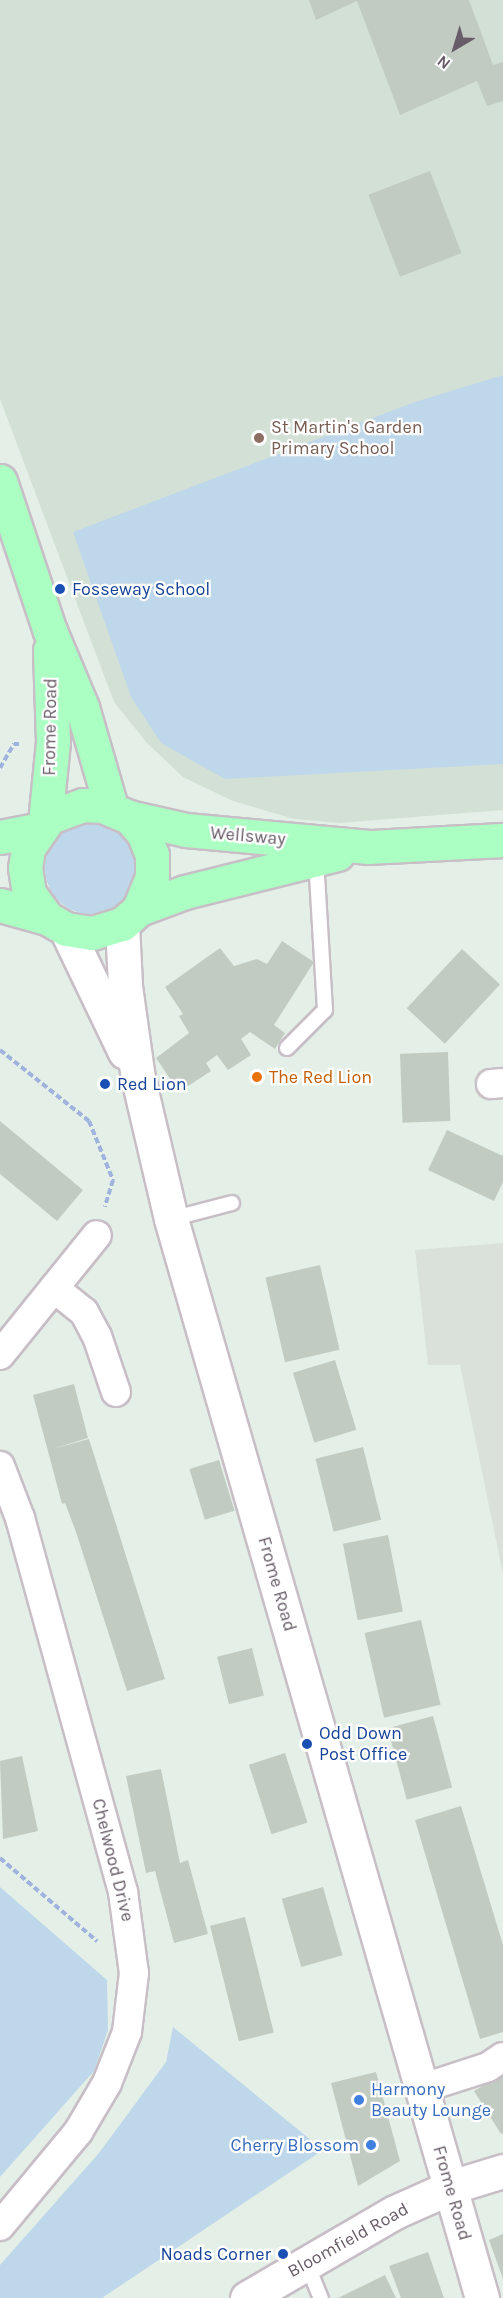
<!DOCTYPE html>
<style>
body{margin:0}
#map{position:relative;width:503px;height:2298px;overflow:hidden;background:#e4f0e7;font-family:Karla,sans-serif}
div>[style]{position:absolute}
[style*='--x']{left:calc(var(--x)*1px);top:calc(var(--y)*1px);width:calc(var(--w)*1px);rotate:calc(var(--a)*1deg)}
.industrial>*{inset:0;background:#d9e1da}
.education>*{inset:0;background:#d3e0d5}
.green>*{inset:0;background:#bed7ea}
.round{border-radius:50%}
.building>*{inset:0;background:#c1cbc2;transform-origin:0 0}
.path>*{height:4px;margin-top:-2px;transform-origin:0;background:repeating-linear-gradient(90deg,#a0b2de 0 6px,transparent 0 9px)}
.roads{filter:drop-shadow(2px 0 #c7bec6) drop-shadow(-2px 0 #c7bec6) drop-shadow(0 2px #c7bec6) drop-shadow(0 -2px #c7bec6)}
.lane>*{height:14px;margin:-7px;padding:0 7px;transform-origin:7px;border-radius:7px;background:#fff}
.street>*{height:28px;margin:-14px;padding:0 14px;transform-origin:14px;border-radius:14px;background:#fff}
.secondary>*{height:33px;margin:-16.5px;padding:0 16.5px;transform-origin:16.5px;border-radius:16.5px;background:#fff}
.primary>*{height:33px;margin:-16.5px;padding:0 16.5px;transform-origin:16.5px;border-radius:16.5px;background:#abffc3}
.dots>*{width:16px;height:16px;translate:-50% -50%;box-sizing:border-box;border:3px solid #fff;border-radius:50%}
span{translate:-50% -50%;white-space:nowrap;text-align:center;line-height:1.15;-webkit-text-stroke:4.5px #fff;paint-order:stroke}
.education-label{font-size:18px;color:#785e54}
.left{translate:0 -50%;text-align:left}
.transit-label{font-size:18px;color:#164399}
.right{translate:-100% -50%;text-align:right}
.street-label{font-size:18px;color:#675c67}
.food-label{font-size:18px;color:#c56008}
.shop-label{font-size:18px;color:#366cbe}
.north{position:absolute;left:425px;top:18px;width:60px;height:60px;-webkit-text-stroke:4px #fff;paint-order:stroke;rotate:218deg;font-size:16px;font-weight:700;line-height:24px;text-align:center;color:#675c67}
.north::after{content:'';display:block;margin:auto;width:21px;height:27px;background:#675c67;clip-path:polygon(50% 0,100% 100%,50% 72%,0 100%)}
</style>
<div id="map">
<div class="industrial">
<div style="clip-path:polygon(503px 1243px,503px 1574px,460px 1365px,428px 1365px,415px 1250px)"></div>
</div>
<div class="education">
<div style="clip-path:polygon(0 0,503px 0,503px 810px,339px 823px,294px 819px,233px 801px,183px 777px,147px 743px,114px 702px,0 399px)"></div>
</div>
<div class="green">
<div style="clip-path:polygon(503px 375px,503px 764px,225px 779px,161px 743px,131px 697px,73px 532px,415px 402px)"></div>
<div class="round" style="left:45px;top:822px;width:92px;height:92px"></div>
<div style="clip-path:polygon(0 1887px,107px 1980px,108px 2030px,94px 2071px,0 2177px)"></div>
<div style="clip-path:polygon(173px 2027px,323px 2150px,102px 2298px,0 2298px,0 2265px,99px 2153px,166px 2062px)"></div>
</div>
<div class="building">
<div style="clip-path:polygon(309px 0,469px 0,493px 65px,503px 62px,503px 101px,487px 106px,477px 81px,400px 115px,357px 1px,316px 20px)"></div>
<div style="left:430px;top:171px;width:88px;height:66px;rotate:69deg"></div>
<div style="clip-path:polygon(282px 941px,314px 962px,274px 1025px,285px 1033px,275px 1049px,250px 1032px,241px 1039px,251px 1055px,228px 1070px,217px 1055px,206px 1063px,211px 1071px,179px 1092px,156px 1058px,189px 1033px,179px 1016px,183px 1014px,165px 987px,220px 948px,234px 966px,257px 959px,267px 964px)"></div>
<div style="left:462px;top:949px;width:52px;height:81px;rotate:43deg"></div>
<div style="left:448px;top:1052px;width:69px;height:48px;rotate:88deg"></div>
<div style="clip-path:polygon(0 1121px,83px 1190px,57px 1221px,0 1174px)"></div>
<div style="clip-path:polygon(447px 1130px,503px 1156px,503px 1182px,494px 1201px,428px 1170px)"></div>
<div style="left:320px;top:1265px;width:87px;height:56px;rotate:77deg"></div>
<div style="left:335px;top:1360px;width:73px;height:44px;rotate:73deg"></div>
<div style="clip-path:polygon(74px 1384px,88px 1438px,52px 1449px,89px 1439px,165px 1679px,127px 1691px,76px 1532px,65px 1503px,62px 1504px,33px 1395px)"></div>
<div style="left:363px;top:1447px;width:75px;height:49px;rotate:76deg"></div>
<div style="left:219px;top:1460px;width:53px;height:31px;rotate:73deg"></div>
<div style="left:388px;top:1535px;width:78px;height:46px;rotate:79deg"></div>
<div style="left:421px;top:1620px;width:87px;height:58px;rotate:77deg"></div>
<div style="left:252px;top:1648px;width:49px;height:36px;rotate:76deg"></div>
<div style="left:433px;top:1716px;width:74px;height:47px;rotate:75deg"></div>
<div style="left:285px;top:1753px;width:73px;height:38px;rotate:72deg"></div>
<div style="clip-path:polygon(22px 1756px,38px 1831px,3px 1839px,0 1761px)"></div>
<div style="clip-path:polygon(161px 1769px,180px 1863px,188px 1860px,208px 1934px,174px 1943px,155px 1871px,146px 1873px,126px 1776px)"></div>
<div style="clip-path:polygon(461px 1806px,503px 1945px,503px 2032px,480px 2039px,415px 1820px)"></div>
<div style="left:323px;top:1887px;width:71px;height:43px;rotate:74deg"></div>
<div style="left:245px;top:1917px;width:119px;height:36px;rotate:76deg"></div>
<div style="clip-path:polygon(376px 2072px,400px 2161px,358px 2186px,331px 2083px)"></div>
<div style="clip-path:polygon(503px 2074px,503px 2133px,501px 2134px,474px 2091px)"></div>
<div style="clip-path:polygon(503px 2234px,503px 2279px,489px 2240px)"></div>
<div style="clip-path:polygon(428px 2252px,444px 2298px,401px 2298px,389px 2266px)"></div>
<div style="clip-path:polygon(385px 2275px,396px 2298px,338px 2298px)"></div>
</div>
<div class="path">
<div style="--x:0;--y:768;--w:28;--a:-60"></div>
<div style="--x:14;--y:744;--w:5;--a:0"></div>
<div style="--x:0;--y:1050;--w:114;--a:38.6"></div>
<div style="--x:89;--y:1121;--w:64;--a:67.9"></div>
<div style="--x:113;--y:1180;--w:28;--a:107"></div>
<div style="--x:0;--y:1858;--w:128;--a:40.6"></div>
</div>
<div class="roads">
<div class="lane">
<div style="--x:287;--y:1048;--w:54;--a:-45"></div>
<div style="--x:325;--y:1010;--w:152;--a:-93.4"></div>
<div style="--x:171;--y:1219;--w:63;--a:-14.7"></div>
<div style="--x:307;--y:2264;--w:37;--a:68"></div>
</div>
<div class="street">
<div style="--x:491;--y:1084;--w:12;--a:-5"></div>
<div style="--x:54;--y:1288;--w:38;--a:39"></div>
<div style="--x:84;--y:1312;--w:27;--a:62"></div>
<div style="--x:97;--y:1336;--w:59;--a:71.3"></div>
<div style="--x:0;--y:1355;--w:154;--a:-51.1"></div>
<div style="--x:0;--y:1466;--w:56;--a:69"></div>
<div style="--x:20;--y:1518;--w:388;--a:74.6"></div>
<div style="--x:123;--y:1892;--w:82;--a:82.3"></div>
<div style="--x:134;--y:1973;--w:59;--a:96.8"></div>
<div style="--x:127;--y:2032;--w:55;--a:111.4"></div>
<div style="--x:107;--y:2083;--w:57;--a:120.6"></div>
<div style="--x:78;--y:2132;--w:122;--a:129.7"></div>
<div style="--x:423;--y:2088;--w:68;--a:-17.9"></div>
<div style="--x:488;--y:2067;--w:18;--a:-34"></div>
</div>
<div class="secondary">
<div style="--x:122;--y:924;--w:62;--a:87.2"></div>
<div style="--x:125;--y:986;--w:93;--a:82"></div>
<div style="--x:138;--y:1078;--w:145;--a:76.8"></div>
<div style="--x:171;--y:1219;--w:1123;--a:73.92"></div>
<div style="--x:66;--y:929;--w:136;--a:64.4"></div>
<div style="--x:247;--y:2298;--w:171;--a:-30.2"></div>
<div style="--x:395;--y:2212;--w:61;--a:-24.1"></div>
<div style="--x:451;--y:2187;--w:54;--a:-17.1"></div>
</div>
<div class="primary">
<div style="--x:0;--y:481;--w:158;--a:71.6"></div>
<div style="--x:50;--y:631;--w:82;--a:67.2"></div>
<div style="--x:82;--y:707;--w:107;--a:73.8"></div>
<div style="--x:45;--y:822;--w:80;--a:-84.3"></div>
<div style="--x:53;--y:742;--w:92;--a:-91.9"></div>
<div style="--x:0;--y:837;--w:38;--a:-11"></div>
<div style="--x:0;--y:905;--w:49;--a:15.5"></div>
<div style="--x:47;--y:918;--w:22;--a:30"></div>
<div style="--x:66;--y:929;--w:26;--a:9"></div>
<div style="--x:92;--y:933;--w:31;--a:-17"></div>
<div style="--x:122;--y:924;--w:23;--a:-41"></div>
<div style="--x:139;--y:909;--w:35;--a:-68"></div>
<div style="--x:152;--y:877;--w:22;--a:-90"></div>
<div style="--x:152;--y:855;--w:24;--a:-112"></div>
<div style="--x:143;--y:833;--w:21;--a:-131"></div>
<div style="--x:139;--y:909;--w:49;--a:-20.3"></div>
<div style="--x:185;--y:892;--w:157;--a:-14"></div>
<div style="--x:47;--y:918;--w:31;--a:-126"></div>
<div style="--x:29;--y:893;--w:25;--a:-99"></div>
<div style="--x:25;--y:868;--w:20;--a:-81"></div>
<div style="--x:28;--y:848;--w:38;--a:-55"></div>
<div style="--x:50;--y:817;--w:35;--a:-20"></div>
<div style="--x:83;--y:805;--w:20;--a:3"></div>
<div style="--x:103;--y:806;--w:28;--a:23"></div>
<div style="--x:129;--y:817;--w:58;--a:12.8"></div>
<div style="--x:186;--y:830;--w:184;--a:5.3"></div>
<div style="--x:369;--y:847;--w:134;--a:-3"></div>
</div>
</div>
<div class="dots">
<div style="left:259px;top:438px;background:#8d6e63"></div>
<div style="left:60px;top:589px;background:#1a4fb4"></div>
<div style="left:257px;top:1077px;background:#e8710a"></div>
<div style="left:105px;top:1084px;background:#1a4fb4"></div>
<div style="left:307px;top:1744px;background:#1a4fb4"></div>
<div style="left:359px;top:2100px;background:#3f7fe0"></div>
<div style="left:371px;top:2145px;background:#3f7fe0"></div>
<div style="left:283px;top:2254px;background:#1a4fb4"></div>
</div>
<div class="education-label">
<span class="left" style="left:271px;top:438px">St Martin's Garden<br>Primary School</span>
</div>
<div class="transit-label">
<span class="left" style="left:72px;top:589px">Fosseway School</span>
<span class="left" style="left:117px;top:1084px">Red Lion</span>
<span class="left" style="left:319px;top:1744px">Odd Down<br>Post Office</span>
<span class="right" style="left:271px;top:2254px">Noads Corner</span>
</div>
<div class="street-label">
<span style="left:50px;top:727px;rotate:-89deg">Frome Road</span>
<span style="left:248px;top:836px;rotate:5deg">Wellsway</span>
<span style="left:277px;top:1584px;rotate:74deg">Frome Road</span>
<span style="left:113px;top:1860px;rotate:76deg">Chelwood Drive</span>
<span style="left:452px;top:2193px;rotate:74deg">Frome Road</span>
<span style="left:348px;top:2240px;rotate:-29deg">Bloomfield Road</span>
</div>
<div class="food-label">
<span class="left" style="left:269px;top:1077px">The Red Lion</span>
</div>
<div class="shop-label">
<span class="left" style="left:371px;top:2100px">Harmony<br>Beauty Lounge</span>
<span class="right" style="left:359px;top:2145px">Cherry Blossom</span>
</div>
<div class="north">N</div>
</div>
